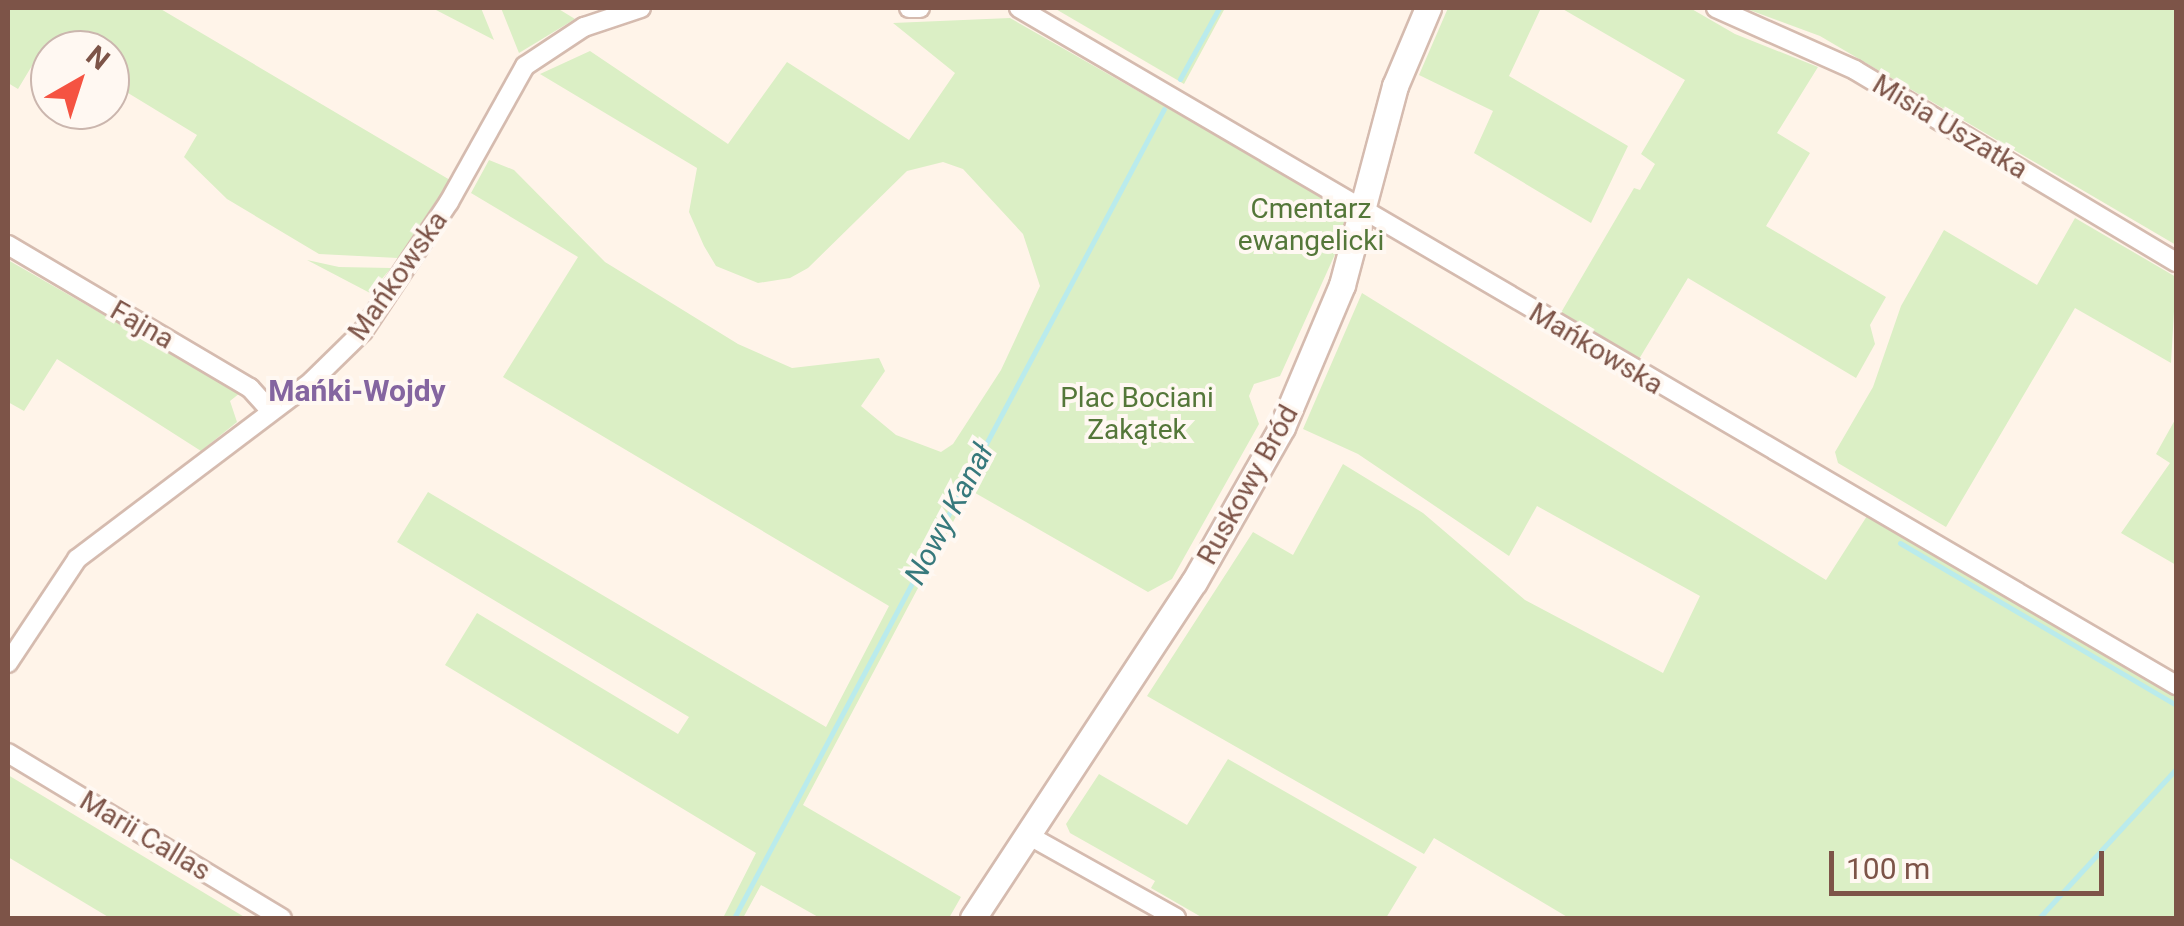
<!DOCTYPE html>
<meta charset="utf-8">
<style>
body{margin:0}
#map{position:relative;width:2184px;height:926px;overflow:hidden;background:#fff4e9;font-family:Roboto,sans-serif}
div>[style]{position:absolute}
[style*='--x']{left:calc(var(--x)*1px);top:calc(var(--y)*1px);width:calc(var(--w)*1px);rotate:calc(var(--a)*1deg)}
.green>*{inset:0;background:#dbefc5}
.stream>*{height:5px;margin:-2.5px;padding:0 2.5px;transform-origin:2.5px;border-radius:2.5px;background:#baebec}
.roads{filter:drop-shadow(2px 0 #d5bbaf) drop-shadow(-2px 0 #d5bbaf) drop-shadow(0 2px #d5bbaf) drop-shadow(0 -2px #d5bbaf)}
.street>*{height:18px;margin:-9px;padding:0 9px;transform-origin:9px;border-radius:9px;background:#fff}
.secondary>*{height:25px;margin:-12.5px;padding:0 12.5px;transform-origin:12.5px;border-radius:12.5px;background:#fff}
span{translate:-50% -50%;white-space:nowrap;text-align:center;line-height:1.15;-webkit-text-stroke:8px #fff8f2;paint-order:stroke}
.street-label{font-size:28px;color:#7d5448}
.park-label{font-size:28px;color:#547739}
.neighbourhood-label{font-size:30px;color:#8465a0;font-weight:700}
.water-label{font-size:30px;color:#37797c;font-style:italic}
.frame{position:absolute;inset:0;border:10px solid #7d5448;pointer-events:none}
.north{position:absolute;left:30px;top:30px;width:100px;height:100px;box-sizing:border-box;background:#fff8f2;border:2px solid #cbb6ae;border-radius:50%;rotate:39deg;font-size:28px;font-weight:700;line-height:40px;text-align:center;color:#7d5448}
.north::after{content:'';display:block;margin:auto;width:35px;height:45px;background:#f55342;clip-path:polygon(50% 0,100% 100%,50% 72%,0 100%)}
.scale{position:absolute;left:1829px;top:851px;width:275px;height:45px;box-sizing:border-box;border:5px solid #7d5448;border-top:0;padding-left:12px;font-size:30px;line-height:35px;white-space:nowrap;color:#7d5448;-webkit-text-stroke:8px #fff8f2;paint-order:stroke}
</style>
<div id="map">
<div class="green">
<div style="clip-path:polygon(8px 8px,159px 8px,450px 180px,398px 258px,319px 254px,227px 199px,184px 157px,197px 135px,110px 82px,110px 50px,56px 50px,45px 44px,18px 89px,8px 83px)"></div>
<div style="clip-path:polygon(432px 8px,481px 8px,494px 40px,438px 11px)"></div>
<div style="clip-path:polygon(501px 8px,557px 8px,575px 19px,519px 53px)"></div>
<div style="clip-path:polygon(1054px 8px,1225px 8px,1184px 84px)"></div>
<div style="clip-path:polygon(1448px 8px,1541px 8px,1509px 76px,1628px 146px,1591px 223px,1474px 153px,1493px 111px,1419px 75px)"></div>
<div style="clip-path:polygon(1561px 8px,1690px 8px,1735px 34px,1818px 67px,1777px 133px,1810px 153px,1766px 226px,1886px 297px,1870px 325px,1875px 344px,1856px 378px,1688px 278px,1636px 364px,1559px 316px,1634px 188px,1640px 190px,1655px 164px,1641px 154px,1685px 80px)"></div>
<div style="clip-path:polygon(1744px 8px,2176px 8px,2176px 245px,1820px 36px)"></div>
<div style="clip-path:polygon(1010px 18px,1329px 200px,1344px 214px,1346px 230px,1280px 376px,1254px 384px,1249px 396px,1259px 424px,1172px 579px,1148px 592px,970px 490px,803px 805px,961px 897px,949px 918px,820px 918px,761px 885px,743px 918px,723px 918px,756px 853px,445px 665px,477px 613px,678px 734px,689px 717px,397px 542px,428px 492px,826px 727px,889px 606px,503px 377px,578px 257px,471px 193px,489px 160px,514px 170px,605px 262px,738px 344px,792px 368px,879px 358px,885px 371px,861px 406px,896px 435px,941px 452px,953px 444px,1001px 370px,1040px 286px,1023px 234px,963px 169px,943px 162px,907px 171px,808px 268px,790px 278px,758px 283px,716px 266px,704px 246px,689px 212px,697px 168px,540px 74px,590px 51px,728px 144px,787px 62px,909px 140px,955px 73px,893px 23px)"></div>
<div style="clip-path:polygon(2075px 218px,2176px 277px,2171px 363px,2075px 308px,1946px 527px,1838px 463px,1835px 452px,1873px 387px,1901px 306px,1944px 230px,2037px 285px)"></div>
<div style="clip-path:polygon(8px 260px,240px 393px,230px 401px,237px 422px,201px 451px,57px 359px,24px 411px,8px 402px)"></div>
<div style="clip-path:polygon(307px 260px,339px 267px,391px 268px,370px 293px)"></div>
<div style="clip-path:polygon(1362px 293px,1826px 580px,1867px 516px,2176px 697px,2176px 918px,1569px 918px,1434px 838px,1424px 854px,1147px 696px,1253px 532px,1293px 555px,1343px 464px,1423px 513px,1525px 600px,1663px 673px,1700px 596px,1537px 506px,1509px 556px,1358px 454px,1303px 429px)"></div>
<div style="clip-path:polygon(2176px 418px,2176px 565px,2121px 533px,2170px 463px,2156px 454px)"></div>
<div style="clip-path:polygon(1228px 759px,1417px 867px,1386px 918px,1203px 918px,1151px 888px,1155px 881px,1070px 833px,1066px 824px,1099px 774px,1187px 825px)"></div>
<div style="clip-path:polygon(8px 775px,246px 918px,110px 918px,8px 857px)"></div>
</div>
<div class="stream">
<div style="--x:1180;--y:79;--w:81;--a:-61.2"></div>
<div style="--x:1900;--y:543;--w:320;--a:30.4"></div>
<div style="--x:734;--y:918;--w:916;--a:-62.01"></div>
<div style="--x:2039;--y:918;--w:202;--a:-47.4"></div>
</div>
<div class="roads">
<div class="street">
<div style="--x:909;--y:8;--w:11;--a:0"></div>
<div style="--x:1019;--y:8;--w:1341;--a:30.33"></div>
<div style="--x:1716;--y:8;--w:152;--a:24"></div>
<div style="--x:1855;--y:70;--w:374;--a:30.9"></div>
<div style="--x:8;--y:245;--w:281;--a:30.6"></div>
<div style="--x:250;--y:388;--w:31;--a:48"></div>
<div style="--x:8;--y:663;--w:125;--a:-56.4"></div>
<div style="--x:77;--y:559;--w:295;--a:-37.1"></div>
<div style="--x:312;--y:381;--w:71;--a:-44.4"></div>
<div style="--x:363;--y:331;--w:155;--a:-56.3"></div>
<div style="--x:449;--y:202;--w:156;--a:-60.8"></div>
<div style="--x:525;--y:66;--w:71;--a:-33.5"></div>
<div style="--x:584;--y:27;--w:60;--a:-18.4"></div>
<div style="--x:8;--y:753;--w:320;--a:31.1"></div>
<div style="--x:1026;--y:834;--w:172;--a:29.2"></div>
</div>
<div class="secondary">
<div style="--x:973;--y:918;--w:402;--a:-56.7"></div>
<div style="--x:1194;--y:582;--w:178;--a:-60.4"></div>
<div style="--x:1282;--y:427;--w:154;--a:-67.1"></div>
<div style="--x:1342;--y:285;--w:206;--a:-75.1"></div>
<div style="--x:1395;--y:86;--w:85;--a:-67.1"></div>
</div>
</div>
<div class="street-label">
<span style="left:1950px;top:127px;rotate:31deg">Misia Uszatka</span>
<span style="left:398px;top:276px;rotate:-55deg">Mańkowska</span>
<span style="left:142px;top:325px;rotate:30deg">Fajna</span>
<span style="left:1596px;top:349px;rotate:31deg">Mańkowska</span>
<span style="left:1248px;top:485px;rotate:-61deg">Ruskowy Bród</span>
<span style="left:145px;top:836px;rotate:31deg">Marii Callas</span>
</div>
<div class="park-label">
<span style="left:1311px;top:225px">Cmentarz<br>ewangelicki</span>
<span style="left:1137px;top:414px">Plac Bociani<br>Zakątek</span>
</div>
<div class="neighbourhood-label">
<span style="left:357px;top:391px">Mańki-Wojdy</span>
</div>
<div class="water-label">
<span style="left:949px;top:514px;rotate:-62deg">Nowy Kanał</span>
</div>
<div class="frame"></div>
<div class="north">N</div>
<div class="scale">100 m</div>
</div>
